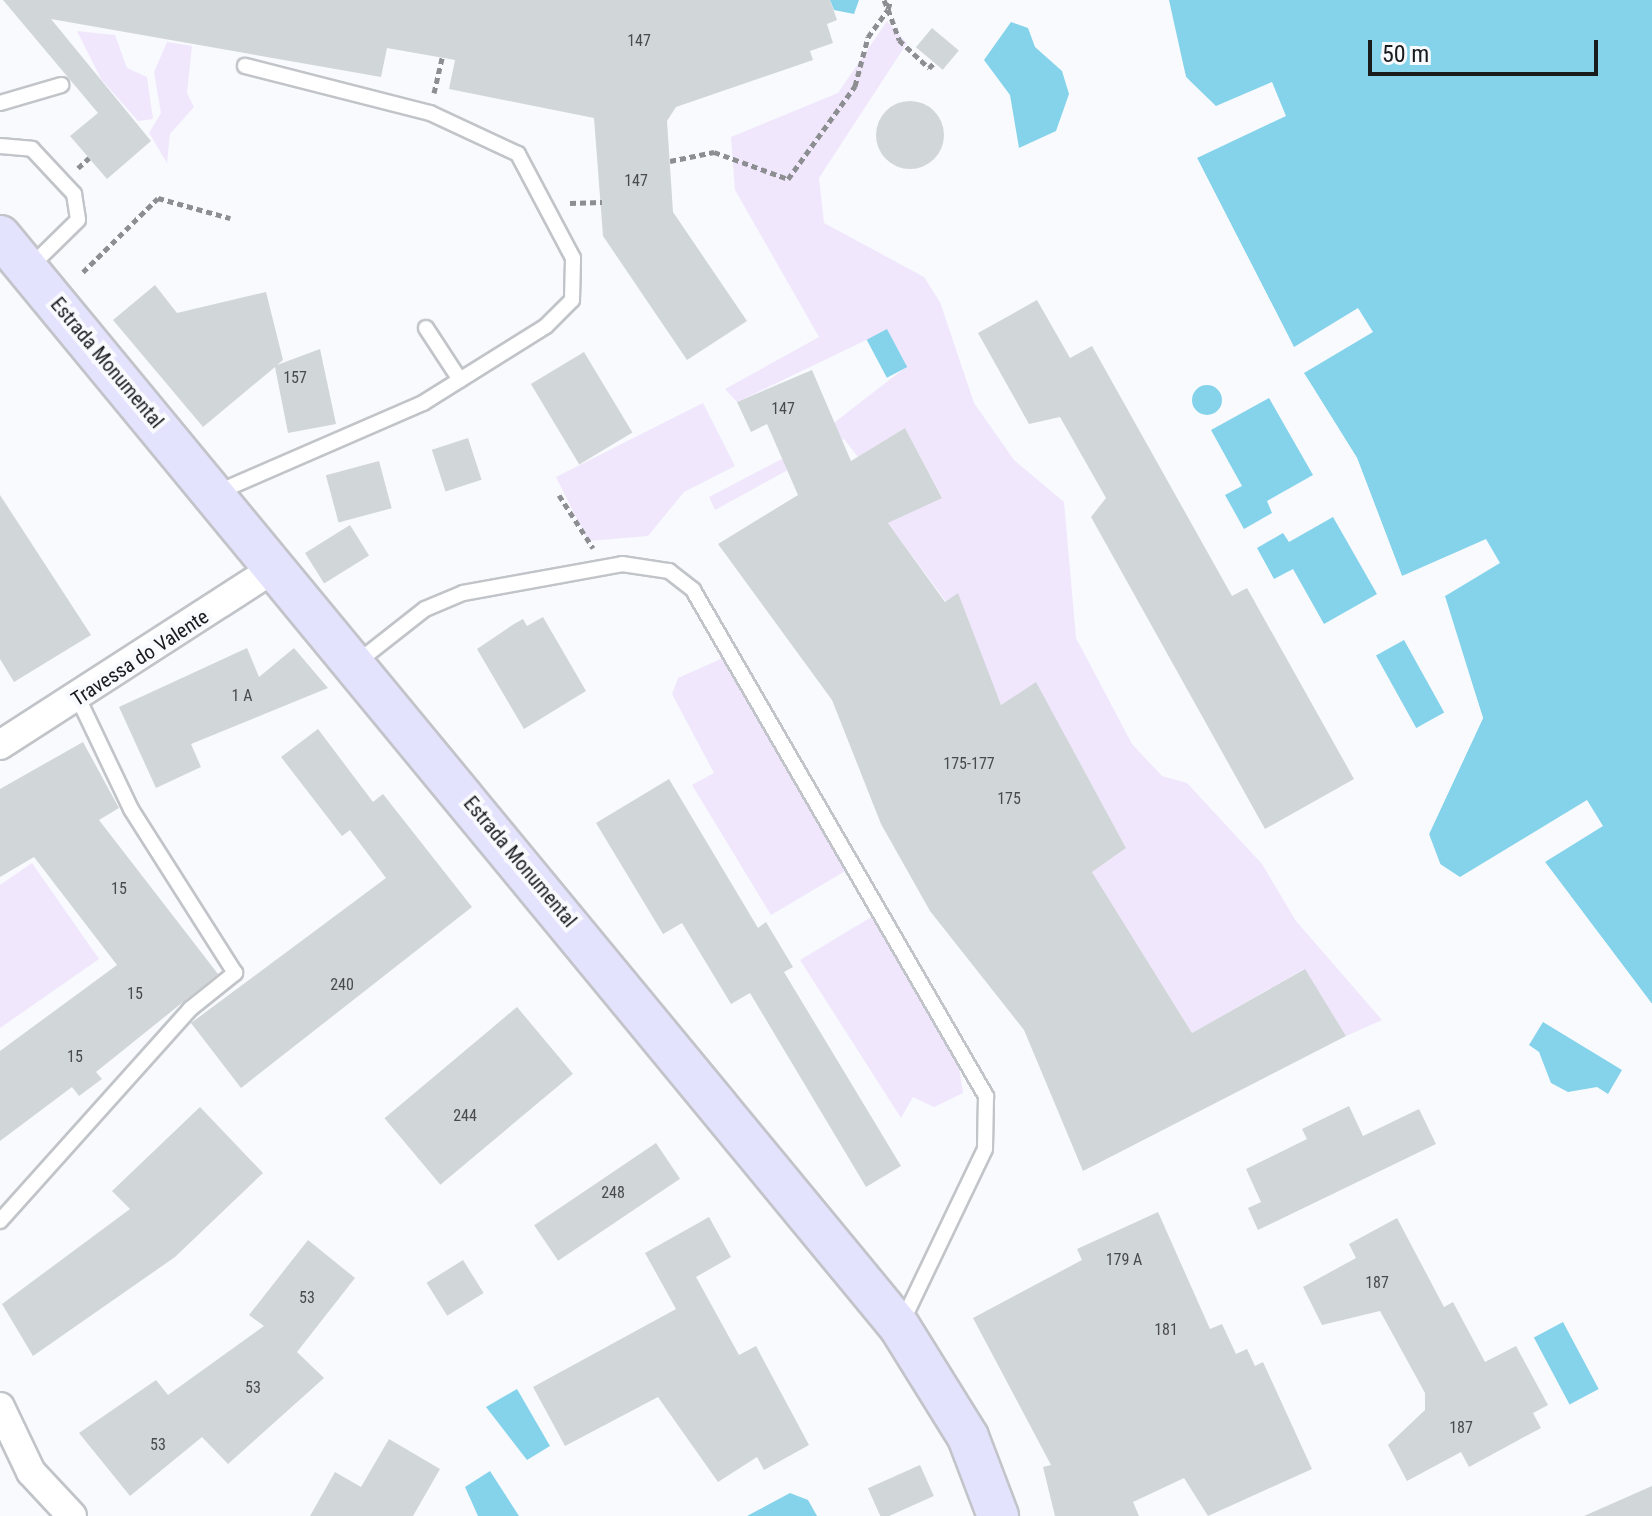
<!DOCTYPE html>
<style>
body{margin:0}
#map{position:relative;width:1652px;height:1516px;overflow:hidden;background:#f8fafe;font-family:"Roboto Condensed",sans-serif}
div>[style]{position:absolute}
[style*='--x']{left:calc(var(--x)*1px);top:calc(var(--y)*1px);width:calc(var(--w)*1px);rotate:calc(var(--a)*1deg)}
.green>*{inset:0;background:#f0e7fc}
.water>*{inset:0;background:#84d3eb;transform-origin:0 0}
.round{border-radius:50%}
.pier>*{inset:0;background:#f8fafe}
.building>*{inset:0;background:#d1d6d9;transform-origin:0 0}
.path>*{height:5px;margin-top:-2.5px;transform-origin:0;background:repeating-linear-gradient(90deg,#8d8e91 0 6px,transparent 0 10px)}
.roads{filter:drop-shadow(2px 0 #c1c4c8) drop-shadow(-2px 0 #c1c4c8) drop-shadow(0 2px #c1c4c8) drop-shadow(0 -2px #c1c4c8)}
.service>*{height:14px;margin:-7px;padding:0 7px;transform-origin:7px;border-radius:7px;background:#fff}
.minor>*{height:28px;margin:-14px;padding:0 14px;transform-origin:14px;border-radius:14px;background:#fff}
.secondary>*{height:40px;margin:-20px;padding:0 20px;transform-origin:20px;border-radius:20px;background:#e4e3fe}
span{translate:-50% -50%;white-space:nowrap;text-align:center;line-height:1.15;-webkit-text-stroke:8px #f8fafe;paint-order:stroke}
.number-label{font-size:16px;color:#484a4c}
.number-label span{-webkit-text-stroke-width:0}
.street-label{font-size:20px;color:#1a1b1d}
.scale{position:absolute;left:1368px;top:40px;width:230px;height:36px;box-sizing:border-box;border:4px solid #1a1b1d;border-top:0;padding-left:10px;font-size:24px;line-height:28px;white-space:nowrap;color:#1a1b1d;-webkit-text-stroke:6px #f8fafe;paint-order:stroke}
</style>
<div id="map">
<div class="green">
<div style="clip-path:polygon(887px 21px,907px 43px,819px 178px,824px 223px,924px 277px,940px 302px,974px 403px,1014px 460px,1064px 502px,1076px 638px,1132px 744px,1162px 776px,1187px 783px,1262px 864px,1296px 921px,1382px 1020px,1346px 1036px,1304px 969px,1192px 1033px,1092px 872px,1126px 848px,1036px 683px,1001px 705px,967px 630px,888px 523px,942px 497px,905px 428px,858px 457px,844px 439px,715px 510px,709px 497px,799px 450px,906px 367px,887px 330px,737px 402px,725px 389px,819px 337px,735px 190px,731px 137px,838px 93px)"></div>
<div style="clip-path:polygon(77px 31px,115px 35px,127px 68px,147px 77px,153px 119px,138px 121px,101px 79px)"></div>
<div style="clip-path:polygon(167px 42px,192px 46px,187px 93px,194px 107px,170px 134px,167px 163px,149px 133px,161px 113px,154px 72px)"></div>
<div style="clip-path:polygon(703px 403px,735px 466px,684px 492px,648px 536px,588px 541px,556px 477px)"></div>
<div style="clip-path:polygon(723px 658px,847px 870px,771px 915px,692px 785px,714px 773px,672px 694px,678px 678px)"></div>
<div style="clip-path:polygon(32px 863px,99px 959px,0 1028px,0 885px)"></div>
<div style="clip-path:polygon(873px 916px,959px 1067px,963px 1093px,934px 1107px,913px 1097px,901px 1118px,800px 960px)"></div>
</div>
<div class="water">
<div style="clip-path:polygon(830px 0,859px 0,854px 14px,834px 10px)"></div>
<div style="clip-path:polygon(1169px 0,1652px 0,1652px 1004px,1545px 862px,1603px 826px,1587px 800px,1460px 877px,1434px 860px,1429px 834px,1483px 718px,1470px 678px,1417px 613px,1500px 563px,1486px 539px,1402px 576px,1357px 458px,1304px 373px,1373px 332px,1358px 308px,1294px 347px,1197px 158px,1286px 116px,1272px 82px,1216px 106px,1186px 77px)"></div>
<div style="clip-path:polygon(1011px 22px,1028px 28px,1035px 47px,1062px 71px,1069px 94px,1056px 131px,1019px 148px,1010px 95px,984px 60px)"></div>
<div style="left:887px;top:329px;width:43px;height:23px;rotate:62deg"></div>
<div class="round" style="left:1192px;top:385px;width:30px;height:30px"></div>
<div style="clip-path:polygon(1269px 398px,1313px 475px,1267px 501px,1272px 513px,1244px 529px,1225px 495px,1242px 486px,1211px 430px)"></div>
<div style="clip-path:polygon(1333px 517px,1377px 594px,1324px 624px,1293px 569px,1274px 579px,1257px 548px,1283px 533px,1289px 542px)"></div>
<div style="left:1404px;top:640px;width:83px;height:32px;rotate:61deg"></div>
<div style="clip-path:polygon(1543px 1022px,1622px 1070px,1608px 1094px,1597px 1087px,1568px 1092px,1551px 1083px,1539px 1052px,1529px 1045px)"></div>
<div style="left:1563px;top:1322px;width:76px;height:33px;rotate:62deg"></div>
<div style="clip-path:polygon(517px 1389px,550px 1446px,527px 1460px,486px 1407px)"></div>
<div style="clip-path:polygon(490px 1471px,519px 1516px,478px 1516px,465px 1487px)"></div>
<div style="clip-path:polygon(790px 1493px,808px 1500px,817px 1516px,747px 1516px)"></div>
</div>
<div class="pier">
<div style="clip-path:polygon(1165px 0,1186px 77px,1214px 110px,1182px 79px)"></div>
<div style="clip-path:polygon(1197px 158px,1294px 347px,1193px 160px)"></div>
<div style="clip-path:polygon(1304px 373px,1357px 458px,1402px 576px,1427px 570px,1399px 578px,1354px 460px)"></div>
<div style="clip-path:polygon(1445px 596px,1483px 718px,1429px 834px,1443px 871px,1430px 862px,1425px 833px,1479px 718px,1467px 680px,1422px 651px,1413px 613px)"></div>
<div style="clip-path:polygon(1545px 862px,1652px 1004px,1652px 1008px,1541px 863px)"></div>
</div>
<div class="building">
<div style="clip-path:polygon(3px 0,830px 0,837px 20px,827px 24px,833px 43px,810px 51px,813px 60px,676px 107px,667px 121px,673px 212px,747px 321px,687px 360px,603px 236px,594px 118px,449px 89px,455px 60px,387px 48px,381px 77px,51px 19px,151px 141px,107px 179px,70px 136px,98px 113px)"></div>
<div style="left:932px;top:28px;width:35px;height:25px;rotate:40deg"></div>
<div class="round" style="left:876px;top:101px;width:68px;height:68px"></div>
<div style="clip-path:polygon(155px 285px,177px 313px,266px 292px,283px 360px,277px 365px,320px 349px,336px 424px,288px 433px,275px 367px,203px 427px,113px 320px)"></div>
<div style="clip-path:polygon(1037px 300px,1070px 358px,1092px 346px,1232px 596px,1247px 588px,1354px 779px,1265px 829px,1091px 517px,1106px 498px,1060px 417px,1029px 424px,978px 333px)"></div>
<div style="left:584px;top:352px;width:94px;height:62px;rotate:59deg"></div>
<div style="clip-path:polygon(812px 370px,851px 461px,905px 428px,942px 498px,888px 523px,945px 602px,958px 593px,1001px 705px,1036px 682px,1126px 848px,1092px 872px,1192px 1033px,1305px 969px,1346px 1036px,1083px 1171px,1024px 1030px,930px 911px,881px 824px,832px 700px,718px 544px,798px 495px,767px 424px,751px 432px,737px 402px)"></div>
<div style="left:468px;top:438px;width:44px;height:38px;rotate:72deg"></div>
<div style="left:379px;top:461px;width:49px;height:55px;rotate:75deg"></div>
<div style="clip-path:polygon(0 495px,91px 635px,14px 682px,0 659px)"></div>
<div style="left:350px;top:525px;width:36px;height:53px;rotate:58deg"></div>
<div style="clip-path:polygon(543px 617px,586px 691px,524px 729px,477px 649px,514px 624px,523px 619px,527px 626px)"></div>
<div style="clip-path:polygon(247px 648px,259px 677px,294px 648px,328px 688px,191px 744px,201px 767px,156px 788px,119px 707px)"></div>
<div style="clip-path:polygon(318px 729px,373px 802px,383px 794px,472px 907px,241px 1088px,191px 1023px,386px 878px,350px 830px,342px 836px,281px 757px)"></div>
<div style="clip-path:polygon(83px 742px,119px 808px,99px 820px,218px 974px,96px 1072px,102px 1079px,79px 1096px,72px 1087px,0 1141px,0 1051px,117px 965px,34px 857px,0 877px,0 789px)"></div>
<div style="clip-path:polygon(669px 779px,758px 928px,766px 922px,793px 967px,784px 972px,901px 1166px,866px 1187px,750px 993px,731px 1004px,682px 923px,663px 934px,596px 823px)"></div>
<div style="left:517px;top:1007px;width:87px;height:173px;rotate:50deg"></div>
<div style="clip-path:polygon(1349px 1106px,1363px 1136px,1419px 1109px,1436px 1144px,1258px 1230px,1248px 1208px,1261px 1202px,1246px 1169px,1307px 1139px,1302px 1129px)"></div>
<div style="clip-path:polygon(200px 1107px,263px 1173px,175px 1257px,33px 1356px,2px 1304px,130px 1209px,112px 1191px)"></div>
<div style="left:656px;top:1143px;width:43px;height:147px;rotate:56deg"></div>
<div style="clip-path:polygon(1158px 1212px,1210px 1329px,1222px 1324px,1236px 1354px,1247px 1349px,1255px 1366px,1263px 1362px,1312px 1469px,1208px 1516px,1184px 1478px,1133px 1502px,1139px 1516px,1055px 1516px,1043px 1467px,1051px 1465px,973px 1318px,1082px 1260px,1077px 1249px)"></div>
<div style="clip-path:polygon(709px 1217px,731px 1257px,696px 1277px,739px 1355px,756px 1346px,809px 1445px,764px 1470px,757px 1457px,718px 1482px,658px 1397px,565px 1446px,533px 1387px,676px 1309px,645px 1253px)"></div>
<div style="clip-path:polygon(1397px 1218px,1444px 1307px,1453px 1302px,1485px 1362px,1516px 1346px,1548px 1405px,1533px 1413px,1541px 1428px,1526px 1436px,1469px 1467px,1461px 1452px,1407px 1481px,1388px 1445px,1425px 1410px,1425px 1393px,1380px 1311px,1322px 1325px,1303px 1287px,1356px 1258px,1349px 1244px)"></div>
<div style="clip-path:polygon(308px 1240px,355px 1278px,297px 1352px,324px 1378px,228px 1464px,202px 1437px,130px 1496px,79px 1433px,156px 1380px,168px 1395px,264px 1326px,249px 1315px)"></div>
<div style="left:463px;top:1260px;width:39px;height:43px;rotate:58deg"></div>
<div style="clip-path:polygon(389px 1439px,440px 1469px,413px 1516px,310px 1516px,335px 1472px,361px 1487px)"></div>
<div style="left:920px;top:1465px;width:34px;height:57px;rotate:66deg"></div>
<div style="clip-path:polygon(1652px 1486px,1652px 1516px,1584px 1516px)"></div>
</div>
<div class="path">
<div style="--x:884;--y:0;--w:10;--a:66"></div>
<div style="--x:888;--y:9;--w:9;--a:-72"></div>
<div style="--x:434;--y:93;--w:36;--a:-77"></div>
<div style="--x:670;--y:161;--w:45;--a:-11.6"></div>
<div style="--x:714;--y:152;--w:79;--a:20"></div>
<div style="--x:788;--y:179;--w:115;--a:-54.2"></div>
<div style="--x:855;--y:86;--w:51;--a:-75.1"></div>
<div style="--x:868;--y:37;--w:34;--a:-54"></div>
<div style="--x:888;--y:9;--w:33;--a:70"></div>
<div style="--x:899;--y:40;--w:41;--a:43"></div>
<div style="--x:929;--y:68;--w:8;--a:-45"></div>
<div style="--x:78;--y:168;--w:15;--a:-42"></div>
<div style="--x:570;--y:203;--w:32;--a:-2"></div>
<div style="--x:83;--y:272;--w:105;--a:-44.6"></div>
<div style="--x:158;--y:198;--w:75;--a:15.5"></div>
<div style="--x:559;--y:495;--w:63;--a:57.3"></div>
</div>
<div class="roads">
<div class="service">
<div style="--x:0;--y:103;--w:64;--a:-16.4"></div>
<div style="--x:0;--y:146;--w:32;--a:5"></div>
<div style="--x:32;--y:149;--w:62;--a:47"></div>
<div style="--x:74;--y:194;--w:26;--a:81"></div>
<div style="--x:78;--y:220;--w:70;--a:135.6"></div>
<div style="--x:426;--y:328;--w:62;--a:56.8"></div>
<div style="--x:216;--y:493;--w:226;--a:-23.5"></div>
<div style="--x:423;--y:403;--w:145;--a:-32"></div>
<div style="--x:546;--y:326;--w:37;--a:-45"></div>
<div style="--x:572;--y:300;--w:42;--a:-88.6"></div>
<div style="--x:573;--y:258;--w:118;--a:-117.9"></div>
<div style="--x:518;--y:154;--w:97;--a:-155"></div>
<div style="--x:430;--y:113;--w:191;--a:-165.7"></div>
<div style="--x:355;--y:664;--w:89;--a:-38.2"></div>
<div style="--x:425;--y:609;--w:41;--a:-22.8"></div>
<div style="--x:463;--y:593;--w:162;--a:-10.3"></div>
<div style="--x:622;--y:564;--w:48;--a:8.5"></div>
<div style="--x:669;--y:571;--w:31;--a:38"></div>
<div style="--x:693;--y:590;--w:585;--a:59.93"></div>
<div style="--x:986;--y:1096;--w:53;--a:91.1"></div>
<div style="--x:985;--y:1149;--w:192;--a:115.6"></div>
<div style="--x:0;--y:1221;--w:285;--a:-48.1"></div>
<div style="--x:190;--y:1009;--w:58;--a:-38.7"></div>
<div style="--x:235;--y:973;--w:194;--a:-122.4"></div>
<div style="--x:131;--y:809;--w:123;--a:-115.5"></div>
</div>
<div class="minor">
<div style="--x:0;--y:745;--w:328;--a:-32.8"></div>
<div style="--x:0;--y:1407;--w:72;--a:64.5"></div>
<div style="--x:31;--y:1472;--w:60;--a:47"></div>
</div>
<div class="secondary">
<div style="--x:0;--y:236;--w:1413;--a:50.49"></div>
<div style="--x:899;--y:1326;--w:131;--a:58.1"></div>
<div style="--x:968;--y:1437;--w:85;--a:69.2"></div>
</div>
</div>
<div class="number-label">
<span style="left:639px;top:41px">147</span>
<span style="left:636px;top:181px">147</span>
<span style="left:295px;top:378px">157</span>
<span style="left:783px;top:409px">147</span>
<span style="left:242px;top:696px">1 A</span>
<span style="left:969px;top:764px">175-177</span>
<span style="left:1009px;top:799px">175</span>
<span style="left:119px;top:889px">15</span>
<span style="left:342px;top:985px">240</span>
<span style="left:135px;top:994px">15</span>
<span style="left:75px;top:1057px">15</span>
<span style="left:465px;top:1116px">244</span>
<span style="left:613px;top:1193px">248</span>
<span style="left:1124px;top:1260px">179 A</span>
<span style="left:1377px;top:1283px">187</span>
<span style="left:307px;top:1298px">53</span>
<span style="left:1166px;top:1330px">181</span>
<span style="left:253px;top:1388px">53</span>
<span style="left:1461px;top:1428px">187</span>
<span style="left:158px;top:1445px">53</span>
</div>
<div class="street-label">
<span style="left:107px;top:363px;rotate:50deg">Estrada Monumental</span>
<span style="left:140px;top:658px;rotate:-33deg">Travessa do Valente</span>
<span style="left:520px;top:862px;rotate:50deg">Estrada Monumental</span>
</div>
<div class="scale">50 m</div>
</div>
